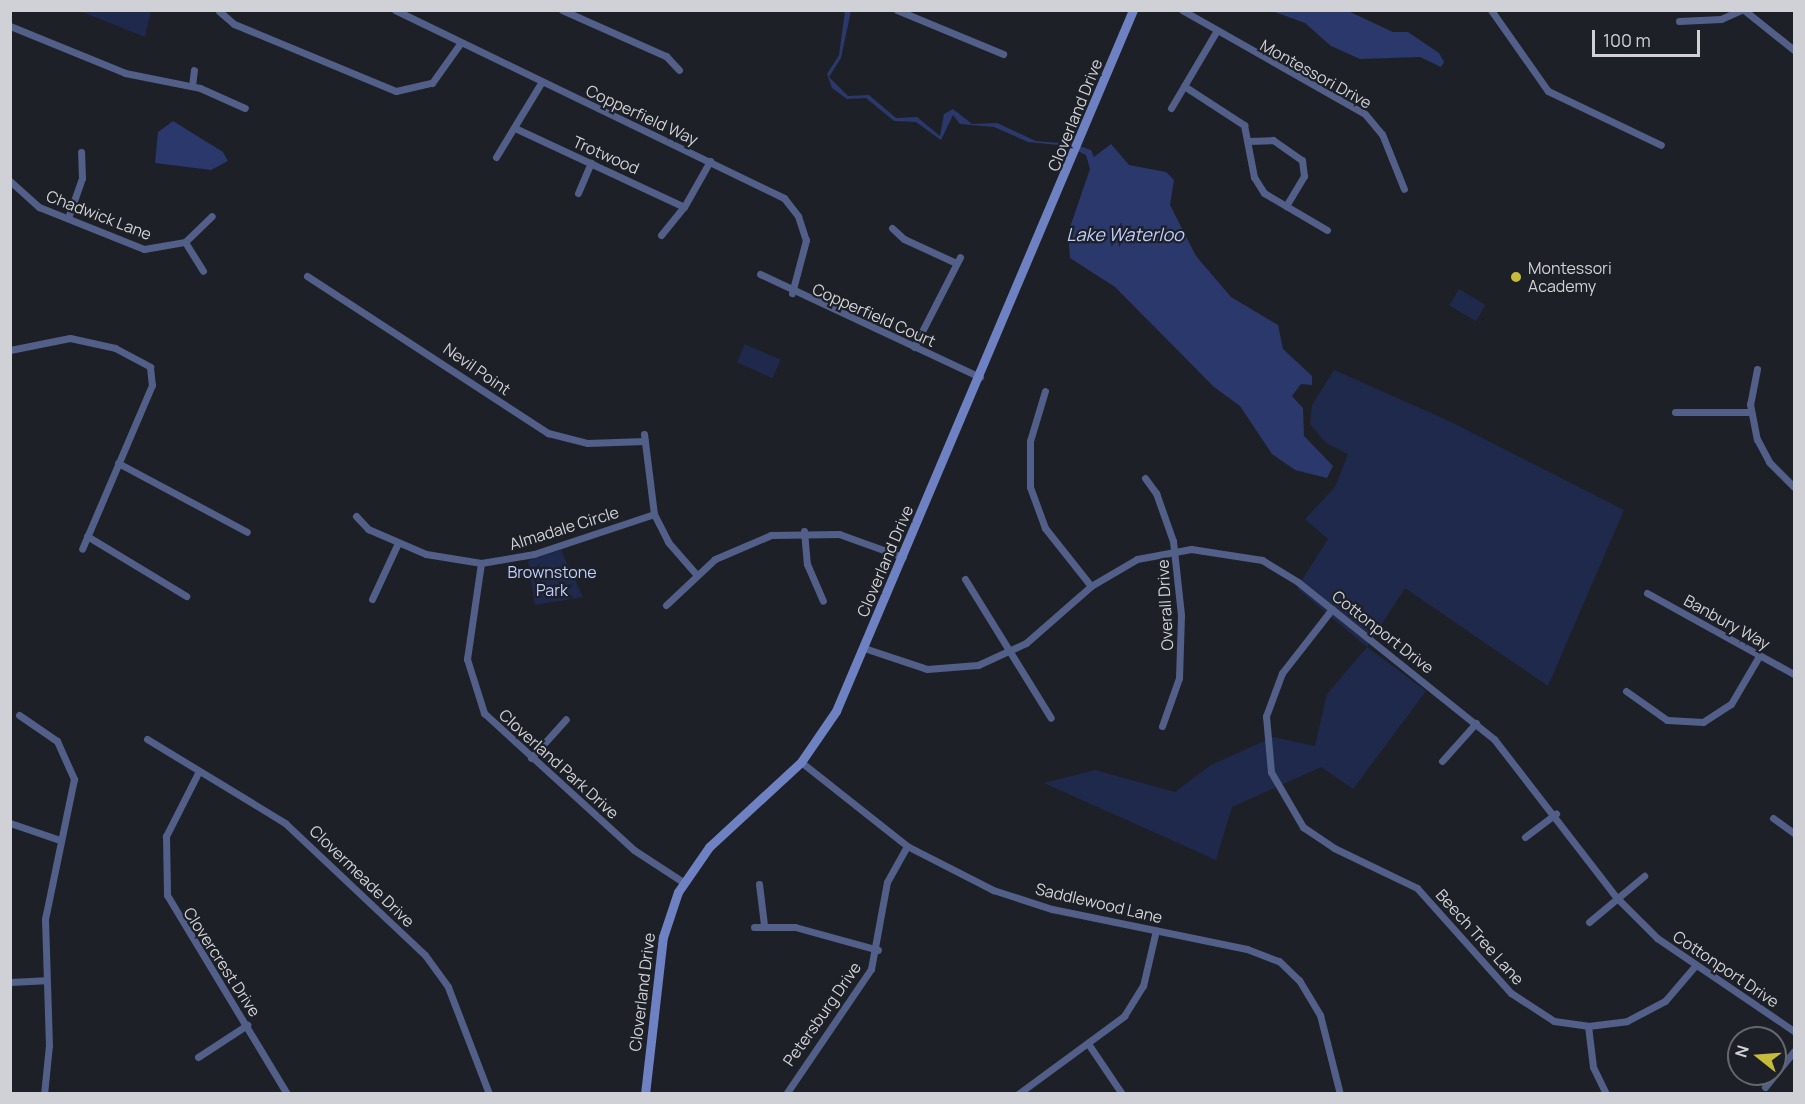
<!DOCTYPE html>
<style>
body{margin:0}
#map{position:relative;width:1805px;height:1104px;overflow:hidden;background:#1e2027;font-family:Manrope,sans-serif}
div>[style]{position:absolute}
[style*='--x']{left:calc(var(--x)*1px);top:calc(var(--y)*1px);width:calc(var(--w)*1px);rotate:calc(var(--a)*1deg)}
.green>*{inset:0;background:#1f294c;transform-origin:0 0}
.water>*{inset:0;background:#2a386b}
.street>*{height:7px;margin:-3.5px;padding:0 3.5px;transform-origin:3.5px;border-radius:3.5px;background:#525f88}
.secondary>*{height:9px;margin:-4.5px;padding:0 4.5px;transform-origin:4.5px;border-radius:4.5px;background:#6e82c3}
.dots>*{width:16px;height:16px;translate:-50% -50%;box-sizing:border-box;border:3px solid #1e2027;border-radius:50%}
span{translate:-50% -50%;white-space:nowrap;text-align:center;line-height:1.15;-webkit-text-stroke:4.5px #1e2027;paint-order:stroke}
.street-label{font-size:16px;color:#cfd1d6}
.poi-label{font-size:16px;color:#cfd1d6}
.left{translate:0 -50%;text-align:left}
.park-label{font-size:16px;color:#bccdfe}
.water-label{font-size:18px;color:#bccdff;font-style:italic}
.frame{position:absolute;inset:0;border:12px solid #cfd1d6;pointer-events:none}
.north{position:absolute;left:1727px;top:1026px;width:60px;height:60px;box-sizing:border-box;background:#1e2027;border:2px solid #65676d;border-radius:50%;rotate:287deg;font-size:16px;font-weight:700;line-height:24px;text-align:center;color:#cfd1d6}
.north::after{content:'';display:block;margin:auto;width:21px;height:27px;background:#c7bb3b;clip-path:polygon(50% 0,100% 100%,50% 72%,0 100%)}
.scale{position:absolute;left:1592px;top:30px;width:108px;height:27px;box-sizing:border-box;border:3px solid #cfd1d6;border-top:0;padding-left:8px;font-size:18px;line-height:21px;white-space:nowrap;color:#cfd1d6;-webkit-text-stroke:4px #1e2027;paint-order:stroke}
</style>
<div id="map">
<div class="green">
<div style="clip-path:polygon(80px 11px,151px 11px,145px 37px)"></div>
<div style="left:1459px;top:289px;width:31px;height:19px;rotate:31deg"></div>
<div style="left:745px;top:344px;width:39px;height:20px;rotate:24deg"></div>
<div style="clip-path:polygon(1334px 370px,1451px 422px,1624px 510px,1548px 686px,1405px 588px,1367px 647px,1426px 691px,1353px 789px,1321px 767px,1232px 807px,1216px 860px,1044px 783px,1095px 770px,1175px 792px,1211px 765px,1273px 737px,1315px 746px,1327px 694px,1367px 647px,1297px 588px,1328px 539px,1305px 519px,1335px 487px,1348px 454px,1326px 443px,1310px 424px,1312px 405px)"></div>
<div style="clip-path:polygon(561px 550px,583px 597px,535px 605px,528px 561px)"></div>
</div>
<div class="water">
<div style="clip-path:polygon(845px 11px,851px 11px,841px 58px,829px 77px,848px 96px,869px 95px,896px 118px,917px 117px,940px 136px,944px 114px,953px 109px,972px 124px,997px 123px,1036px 141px,1073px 144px,1091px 150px,1094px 157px,1111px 144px,1129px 165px,1166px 172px,1174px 180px,1170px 205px,1196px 256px,1231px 297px,1278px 325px,1283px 349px,1312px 376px,1312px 385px,1301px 384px,1292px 396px,1303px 408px,1304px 436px,1333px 466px,1327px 478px,1295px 470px,1272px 454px,1240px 406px,1214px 387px,1115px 287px,1070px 258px,1068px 233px,1090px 169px,1086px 155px,1068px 146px,1028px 142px,994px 127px,960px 124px,953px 115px,941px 140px,916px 122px,894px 121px,866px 98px,847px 99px,832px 88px,827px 74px,839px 55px)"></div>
<div style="clip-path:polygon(1272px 11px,1348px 11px,1393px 32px,1408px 32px,1439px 53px,1444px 62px,1441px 67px,1420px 57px,1360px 59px,1331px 46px,1305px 23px)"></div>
<div style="clip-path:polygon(173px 121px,223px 152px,228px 161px,211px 170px,155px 163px,158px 132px)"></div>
</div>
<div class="street">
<div style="--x:395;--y:10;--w:432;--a:25.8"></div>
<div style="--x:784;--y:198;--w:23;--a:52"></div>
<div style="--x:798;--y:216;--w:25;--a:72"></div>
<div style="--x:806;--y:240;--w:55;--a:104.8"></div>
<div style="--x:562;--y:10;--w:114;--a:23.9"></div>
<div style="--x:666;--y:56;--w:19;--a:47"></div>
<div style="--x:897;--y:10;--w:115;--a:22.5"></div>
<div style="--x:1182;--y:10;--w:210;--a:29.6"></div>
<div style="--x:1365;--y:114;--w:26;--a:50"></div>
<div style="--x:1382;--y:134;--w:59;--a:68.2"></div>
<div style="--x:1491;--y:10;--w:99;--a:54.9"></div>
<div style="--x:1548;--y:91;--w:125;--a:25.5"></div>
<div style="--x:1744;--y:10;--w:64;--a:38.7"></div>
<div style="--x:219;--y:11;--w:20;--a:41"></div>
<div style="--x:234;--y:24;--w:175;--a:22.5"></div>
<div style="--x:396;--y:91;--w:37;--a:-13"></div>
<div style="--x:432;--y:83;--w:47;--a:-54.6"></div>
<div style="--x:1679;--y:21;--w:42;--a:-2.7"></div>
<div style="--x:1721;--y:19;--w:22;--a:-24"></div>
<div style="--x:10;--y:26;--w:124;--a:22.2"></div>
<div style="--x:125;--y:73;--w:76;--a:11.3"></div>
<div style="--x:200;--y:88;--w:49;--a:24"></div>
<div style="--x:192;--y:86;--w:16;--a:-83"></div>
<div style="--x:1184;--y:86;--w:72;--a:33"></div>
<div style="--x:1244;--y:125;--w:53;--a:79.1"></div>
<div style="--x:1254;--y:177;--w:19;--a:58"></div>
<div style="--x:1264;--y:193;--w:73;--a:30.4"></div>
<div style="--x:1171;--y:108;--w:88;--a:-59.4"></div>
<div style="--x:517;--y:129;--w:184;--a:25"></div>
<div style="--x:1249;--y:141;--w:24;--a:-2"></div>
<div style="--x:1273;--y:140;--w:35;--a:35"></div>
<div style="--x:1302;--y:160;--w:16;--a:83"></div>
<div style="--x:1304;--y:176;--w:35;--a:121"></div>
<div style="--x:496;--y:157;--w:87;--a:-58.7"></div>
<div style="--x:10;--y:181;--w:39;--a:42"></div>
<div style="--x:39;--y:207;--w:113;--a:21.8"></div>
<div style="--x:144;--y:249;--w:42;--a:-9.7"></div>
<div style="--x:185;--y:242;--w:37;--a:-44"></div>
<div style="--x:578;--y:193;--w:33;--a:-67"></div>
<div style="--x:68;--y:218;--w:42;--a:-70.7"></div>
<div style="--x:82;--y:178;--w:26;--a:-92"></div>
<div style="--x:892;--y:228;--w:16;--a:43"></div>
<div style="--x:904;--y:239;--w:55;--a:24.7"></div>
<div style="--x:661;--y:235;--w:36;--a:-51"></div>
<div style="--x:684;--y:207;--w:53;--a:-60.5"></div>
<div style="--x:185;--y:242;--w:34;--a:58"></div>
<div style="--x:760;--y:274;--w:243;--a:25.1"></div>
<div style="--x:307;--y:276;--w:288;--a:33.1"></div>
<div style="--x:548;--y:433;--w:40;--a:14.4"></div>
<div style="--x:587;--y:443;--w:58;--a:-2"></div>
<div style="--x:914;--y:347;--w:101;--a:-62.9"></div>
<div style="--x:10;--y:350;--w:61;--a:-11.3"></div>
<div style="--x:70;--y:338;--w:46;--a:12.5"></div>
<div style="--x:115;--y:348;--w:40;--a:28"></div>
<div style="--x:150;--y:367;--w:18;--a:84"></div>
<div style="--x:152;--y:385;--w:178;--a:113.1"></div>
<div style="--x:1757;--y:369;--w:36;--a:101"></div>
<div style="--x:1750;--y:404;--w:36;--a:79"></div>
<div style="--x:1757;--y:439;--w:26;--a:62"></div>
<div style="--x:1769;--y:462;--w:35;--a:45"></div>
<div style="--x:1045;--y:391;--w:52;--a:106.7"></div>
<div style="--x:1030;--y:441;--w:46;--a:90"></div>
<div style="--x:1030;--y:487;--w:44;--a:69.9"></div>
<div style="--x:1045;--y:528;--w:74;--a:51.6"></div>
<div style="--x:1675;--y:412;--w:76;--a:0"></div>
<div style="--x:644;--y:434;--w:81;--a:82.9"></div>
<div style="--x:654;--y:514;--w:31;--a:63"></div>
<div style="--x:668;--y:542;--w:43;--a:48.8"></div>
<div style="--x:118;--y:463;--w:146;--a:28.1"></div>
<div style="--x:1145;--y:478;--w:19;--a:54"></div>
<div style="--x:1156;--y:493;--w:51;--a:70.5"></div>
<div style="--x:1173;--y:541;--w:74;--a:83.8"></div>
<div style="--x:1181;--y:615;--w:63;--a:91.8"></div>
<div style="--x:1179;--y:678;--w:51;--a:109.5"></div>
<div style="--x:356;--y:516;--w:18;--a:47"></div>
<div style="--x:368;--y:529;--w:63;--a:23.3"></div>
<div style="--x:426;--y:554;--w:56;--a:9.3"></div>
<div style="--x:481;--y:563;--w:54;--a:-9.6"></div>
<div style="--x:534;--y:554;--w:126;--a:-18.4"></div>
<div style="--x:804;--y:531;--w:33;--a:85"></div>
<div style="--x:807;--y:564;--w:40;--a:66.6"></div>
<div style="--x:87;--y:536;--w:116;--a:31.2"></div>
<div style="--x:481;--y:563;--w:97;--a:98.3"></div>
<div style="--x:467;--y:659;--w:57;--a:72.5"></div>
<div style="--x:484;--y:713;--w:203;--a:42.4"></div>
<div style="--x:634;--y:850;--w:59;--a:33.1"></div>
<div style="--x:965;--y:579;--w:163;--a:58.3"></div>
<div style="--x:1647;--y:593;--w:168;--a:28.9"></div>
<div style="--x:372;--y:599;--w:62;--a:-65.1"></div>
<div style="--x:666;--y:605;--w:67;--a:-43.2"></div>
<div style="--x:715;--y:559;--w:61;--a:-23.2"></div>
<div style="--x:771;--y:535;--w:68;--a:-0.8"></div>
<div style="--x:839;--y:534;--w:68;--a:19.8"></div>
<div style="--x:1332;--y:609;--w:81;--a:128"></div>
<div style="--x:1282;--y:673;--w:46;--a:110.4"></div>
<div style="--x:1266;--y:716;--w:56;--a:84.9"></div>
<div style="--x:1271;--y:772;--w:64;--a:59.8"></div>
<div style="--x:1303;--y:827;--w:37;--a:34"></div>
<div style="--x:1334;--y:848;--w:92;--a:25.7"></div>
<div style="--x:1417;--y:888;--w:141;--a:48.2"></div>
<div style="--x:1511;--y:993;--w:51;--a:33.1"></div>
<div style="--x:1554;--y:1021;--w:34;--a:8"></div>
<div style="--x:1588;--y:1026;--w:39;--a:-7"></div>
<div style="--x:1627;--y:1021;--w:43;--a:-27.8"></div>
<div style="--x:1665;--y:1001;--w:46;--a:-49.4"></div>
<div style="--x:864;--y:648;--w:66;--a:18.4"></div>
<div style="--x:927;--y:669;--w:51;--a:-4.5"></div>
<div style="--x:978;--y:665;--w:53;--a:-24.6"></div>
<div style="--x:1026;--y:643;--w:86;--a:-41.2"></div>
<div style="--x:1091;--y:586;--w:53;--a:-30.4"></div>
<div style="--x:1137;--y:559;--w:55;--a:-10.5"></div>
<div style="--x:1191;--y:549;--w:72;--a:8.8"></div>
<div style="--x:1262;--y:560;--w:42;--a:31.4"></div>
<div style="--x:1298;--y:582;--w:251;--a:38.7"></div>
<div style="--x:1494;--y:739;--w:201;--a:52.3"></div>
<div style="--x:1617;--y:898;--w:57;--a:45"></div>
<div style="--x:1657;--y:938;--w:166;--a:34.2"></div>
<div style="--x:1626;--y:691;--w:50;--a:35.3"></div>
<div style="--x:1667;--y:720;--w:36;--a:3"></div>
<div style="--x:1703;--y:722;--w:33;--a:-33"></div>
<div style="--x:1731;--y:704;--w:56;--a:-59.7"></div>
<div style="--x:19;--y:715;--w:46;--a:34.4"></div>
<div style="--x:57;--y:741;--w:42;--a:65.9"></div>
<div style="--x:74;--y:779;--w:143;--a:101.7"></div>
<div style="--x:45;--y:919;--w:126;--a:88.2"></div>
<div style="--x:49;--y:1045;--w:49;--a:95.8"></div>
<div style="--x:147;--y:739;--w:162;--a:31.3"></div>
<div style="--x:285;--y:823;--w:192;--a:43.3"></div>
<div style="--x:425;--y:955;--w:39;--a:54"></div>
<div style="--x:448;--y:987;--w:115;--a:69"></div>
<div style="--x:531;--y:758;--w:52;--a:-48.1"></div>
<div style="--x:1442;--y:761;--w:51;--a:-48.2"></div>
<div style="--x:801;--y:762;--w:135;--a:38.4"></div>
<div style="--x:907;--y:846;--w:97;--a:27.1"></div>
<div style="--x:993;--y:890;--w:62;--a:17.9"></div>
<div style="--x:1052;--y:909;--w:199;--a:11.6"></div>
<div style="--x:1247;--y:949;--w:34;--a:21"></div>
<div style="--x:1279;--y:961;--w:28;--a:44"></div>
<div style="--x:1299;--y:980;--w:41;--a:59"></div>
<div style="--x:1320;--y:1015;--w:81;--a:75.8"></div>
<div style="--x:198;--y:773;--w:71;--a:116.9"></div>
<div style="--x:166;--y:836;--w:59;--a:89"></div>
<div style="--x:167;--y:895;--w:232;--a:58.9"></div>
<div style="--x:1773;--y:818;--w:26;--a:36"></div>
<div style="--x:10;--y:823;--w:53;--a:18.8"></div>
<div style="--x:1525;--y:837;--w:39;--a:-37"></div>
<div style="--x:759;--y:884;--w:41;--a:83"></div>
<div style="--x:1589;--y:922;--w:72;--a:-39.9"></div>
<div style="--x:754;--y:927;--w:41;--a:0"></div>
<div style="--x:795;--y:927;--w:86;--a:15.5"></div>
<div style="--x:10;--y:982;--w:35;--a:-3"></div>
<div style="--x:1588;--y:1026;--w:41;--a:83"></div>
<div style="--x:1593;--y:1067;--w:30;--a:64"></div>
<div style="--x:1089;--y:1045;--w:59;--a:56"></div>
<div style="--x:198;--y:1057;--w:59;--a:-33.1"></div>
<div style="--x:1765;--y:1087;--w:46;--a:-51.1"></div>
<div style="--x:786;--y:1094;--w:151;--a:-55.8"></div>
<div style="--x:871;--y:969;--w:88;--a:-79.6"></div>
<div style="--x:887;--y:882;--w:41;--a:-60.9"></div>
<div style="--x:1018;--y:1094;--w:132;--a:-36.3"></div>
<div style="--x:1124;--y:1016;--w:36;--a:-58"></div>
<div style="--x:1143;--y:986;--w:57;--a:-76.9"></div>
</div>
<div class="secondary">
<div style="--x:645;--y:1094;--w:158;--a:-83.5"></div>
<div style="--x:663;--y:937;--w:47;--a:-71.6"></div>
<div style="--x:678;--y:892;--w:55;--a:-55.4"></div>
<div style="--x:709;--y:847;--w:125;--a:-42.7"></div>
<div style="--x:801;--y:762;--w:62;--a:-55.5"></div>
<div style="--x:836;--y:711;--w:761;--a:-67.04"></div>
</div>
<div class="dots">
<div style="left:1516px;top:277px;background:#c7bb3b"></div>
</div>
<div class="street-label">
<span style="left:1316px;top:74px;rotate:29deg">Montessori Drive</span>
<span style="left:642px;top:115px;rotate:25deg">Copperfield Way</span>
<span style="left:1075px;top:115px;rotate:-68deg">Cloverland Drive</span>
<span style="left:606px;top:155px;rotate:24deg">Trotwood</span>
<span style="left:99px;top:215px;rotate:21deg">Chadwick Lane</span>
<span style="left:874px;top:315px;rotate:24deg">Copperfield Court</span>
<span style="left:477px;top:369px;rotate:35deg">Nevil Point</span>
<span style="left:564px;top:528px;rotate:-17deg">Almadale Circle</span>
<span style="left:885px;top:561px;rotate:-67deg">Cloverland Drive</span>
<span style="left:1165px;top:605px;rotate:-93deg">Overall Drive</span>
<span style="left:1727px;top:622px;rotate:29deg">Banbury Way</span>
<span style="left:1383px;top:632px;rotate:38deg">Cottonport Drive</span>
<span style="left:559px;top:764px;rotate:42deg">Cloverland Park Drive</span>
<span style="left:362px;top:876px;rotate:44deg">Clovermeade Drive</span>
<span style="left:1099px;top:903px;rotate:13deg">Saddlewood Lane</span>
<span style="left:1480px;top:937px;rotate:48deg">Beech Tree Lane</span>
<span style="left:222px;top:962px;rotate:57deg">Clovercrest Drive</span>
<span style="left:1726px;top:969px;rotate:34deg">Cottonport Drive</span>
<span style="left:642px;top:992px;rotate:-83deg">Cloverland Drive</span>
<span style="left:822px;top:1014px;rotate:-55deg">Petersburg Drive</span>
</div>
<div class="poi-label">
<span class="left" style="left:1528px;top:277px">Montessori<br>Academy</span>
</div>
<div class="park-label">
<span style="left:552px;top:581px">Brownstone<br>Park</span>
</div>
<div class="water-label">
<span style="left:1125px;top:234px">Lake Waterloo</span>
</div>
<div class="frame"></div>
<div class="north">N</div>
<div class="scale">100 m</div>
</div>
